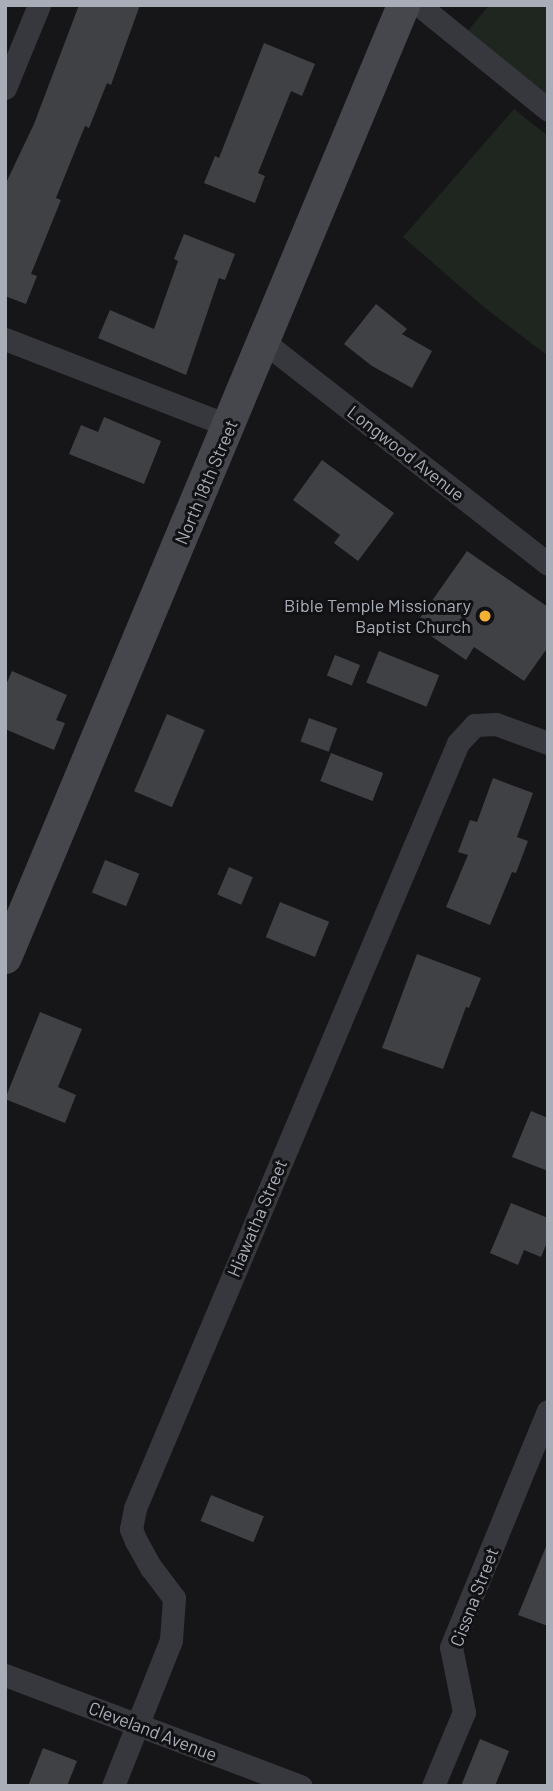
<!DOCTYPE html>
<style>
body{margin:0}
#map{position:relative;width:553px;height:1791px;overflow:hidden;background:#161618;font-family:Barlow,sans-serif}
div>[style]{position:absolute}
[style*='--x']{left:calc(var(--x)*1px);top:calc(var(--y)*1px);width:calc(var(--w)*1px);rotate:calc(var(--a)*1deg)}
.green>*{inset:0;background:#1e261f}
.building>*{inset:0;background:#404145;transform-origin:0 0}
.street>*{height:23px;margin:-11.5px;padding:0 11.5px;transform-origin:11.5px;border-radius:11.5px;background:#37383d}
.secondary>*{height:33px;margin:-16.5px;padding:0 16.5px;transform-origin:16.5px;border-radius:16.5px;background:#45474d}
.dots>*{width:19px;height:19px;translate:-50% -50%;box-sizing:border-box;border:4px solid #111113;border-radius:50%}
span{translate:-50% -50%;white-space:nowrap;text-align:center;line-height:1.15;-webkit-text-stroke:6px #111113;paint-order:stroke}
.street-label{font-size:18px;color:#a8adb8}
.poi-label{font-size:18px;color:#a8adb8}
.right{translate:-100% -50%;text-align:right}
.frame{position:absolute;inset:0;border:7px solid #a8adb8;pointer-events:none}
</style>
<div id="map">
<div class="green">
<div style="clip-path:polygon(489px 5px,548px 5px,548px 97px,467px 32px)"></div>
<div style="clip-path:polygon(514px 109px,548px 136px,548px 356px,485px 308px,403px 237px)"></div>
</div>
<div class="building">
<div style="clip-path:polygon(79px 5px,140px 5px,111px 85px,107px 83px,89px 128px,85px 126px,56px 198px,61px 200px,31px 274px,37px 276px,26px 304px,5px 296px,5px 185px,34px 124px)"></div>
<div style="clip-path:polygon(264px 43px,315px 64px,302px 96px,291px 91px,258px 173px,265px 176px,255px 203px,204px 183px,215px 156px,219px 158px)"></div>
<div style="clip-path:polygon(184px 234px,235px 254px,225px 280px,219px 278px,186px 375px,98px 338px,110px 310px,154px 329px,178px 261px,174px 259px)"></div>
<div style="clip-path:polygon(376px 304px,407px 329px,402px 334px,432px 351px,412px 388px,372px 366px,344px 344px)"></div>
<div style="clip-path:polygon(104px 417px,161px 441px,144px 484px,69px 454px,81px 425px,98px 432px)"></div>
<div style="clip-path:polygon(322px 460px,394px 513px,358px 561px,334px 543px,340px 535px,293px 500px)"></div>
<div style="clip-path:polygon(467px 551px,548px 607px,548px 647px,524px 681px,474px 647px,466px 660px,415px 625px)"></div>
<div style="left:379px;top:651px;width:65px;height:34px;rotate:22deg"></div>
<div style="left:335px;top:655px;width:27px;height:22px;rotate:22deg"></div>
<div style="clip-path:polygon(12px 671px,67px 695px,56px 720px,65px 723px,54px 750px,5px 729px,5px 687px)"></div>
<div style="left:167px;top:714px;width:41px;height:84px;rotate:23deg"></div>
<div style="left:309px;top:718px;width:30px;height:25px;rotate:20deg"></div>
<div style="left:331px;top:753px;width:56px;height:30px;rotate:21deg"></div>
<div style="clip-path:polygon(493px 778px,533px 793px,517px 837px,528px 841px,516px 873px,512px 872px,490px 925px,446px 907px,468px 855px,458px 852px,470px 820px,477px 822px)"></div>
<div style="left:105px;top:860px;width:37px;height:35px;rotate:22deg"></div>
<div style="left:229px;top:867px;width:26px;height:30px;rotate:23deg"></div>
<div style="left:280px;top:902px;width:53px;height:38px;rotate:22deg"></div>
<div style="clip-path:polygon(417px 954px,481px 978px,469px 1008px,466px 1007px,443px 1069px,382px 1048px)"></div>
<div style="clip-path:polygon(40px 1012px,82px 1029px,58px 1087px,76px 1095px,65px 1123px,5px 1099px)"></div>
<div style="clip-path:polygon(531px 1111px,548px 1118px,548px 1171px,512px 1157px)"></div>
<div style="clip-path:polygon(511px 1203px,548px 1218px,548px 1240px,541px 1257px,524px 1250px,518px 1265px,490px 1253px)"></div>
<div style="left:211px;top:1495px;width:57px;height:28px;rotate:22deg"></div>
<div style="clip-path:polygon(547px 1544px,548px 1544px,548px 1626px,518px 1615px)"></div>
<div style="clip-path:polygon(480px 1739px,509px 1751px,495px 1786px,461px 1786px)"></div>
<div style="clip-path:polygon(43px 1748px,77px 1761px,67px 1786px,28px 1786px)"></div>
</div>
<div class="street">
<div style="--x:419;--y:5;--w:166;--a:39.1"></div>
<div style="--x:5;--y:88;--w:90;--a:-67.7"></div>
<div style="--x:5;--y:339;--w:240;--a:21.2"></div>
<div style="--x:264;--y:342;--w:360;--a:38"></div>
<div style="--x:5;--y:1675;--w:316;--a:20.6"></div>
<div style="--x:113;--y:1786;--w:157;--a:-68.3"></div>
<div style="--x:171;--y:1640;--w:42;--a:-85.9"></div>
<div style="--x:174;--y:1598;--w:38;--a:-127"></div>
<div style="--x:151;--y:1568;--w:31;--a:-119"></div>
<div style="--x:136;--y:1541;--w:13;--a:-113"></div>
<div style="--x:131;--y:1529;--w:21;--a:-79"></div>
<div style="--x:135;--y:1508;--w:830;--a:-67.11"></div>
<div style="--x:458;--y:743;--w:25;--a:-47"></div>
<div style="--x:475;--y:725;--w:21;--a:-3"></div>
<div style="--x:496;--y:724;--w:55;--a:20.1"></div>
<div style="--x:433;--y:1786;--w:80;--a:-67.3"></div>
<div style="--x:464;--y:1712;--w:66;--a:-101.3"></div>
<div style="--x:451;--y:1647;--w:255;--a:-67.7"></div>
</div>
<div class="secondary">
<div style="--x:5;--y:957;--w:1032;--a:-67.31"></div>
</div>
<div class="dots">
<div style="left:485px;top:616px;background:#f2b134"></div>
</div>
<div class="street-label">
<span style="left:406px;top:453px;rotate:38deg">Longwood Avenue</span>
<span style="left:206px;top:482px;rotate:-67deg">North 18th Street</span>
<span style="left:257px;top:1218px;rotate:-67deg">Hiawatha Street</span>
<span style="left:474px;top:1597px;rotate:-69deg">Cissna Street</span>
<span style="left:153px;top:1731px;rotate:21deg">Cleveland Avenue</span>
</div>
<div class="poi-label">
<span class="right" style="left:471px;top:616px">Bible Temple Missionary<br>Baptist Church</span>
</div>
<div class="frame"></div>
</div>
